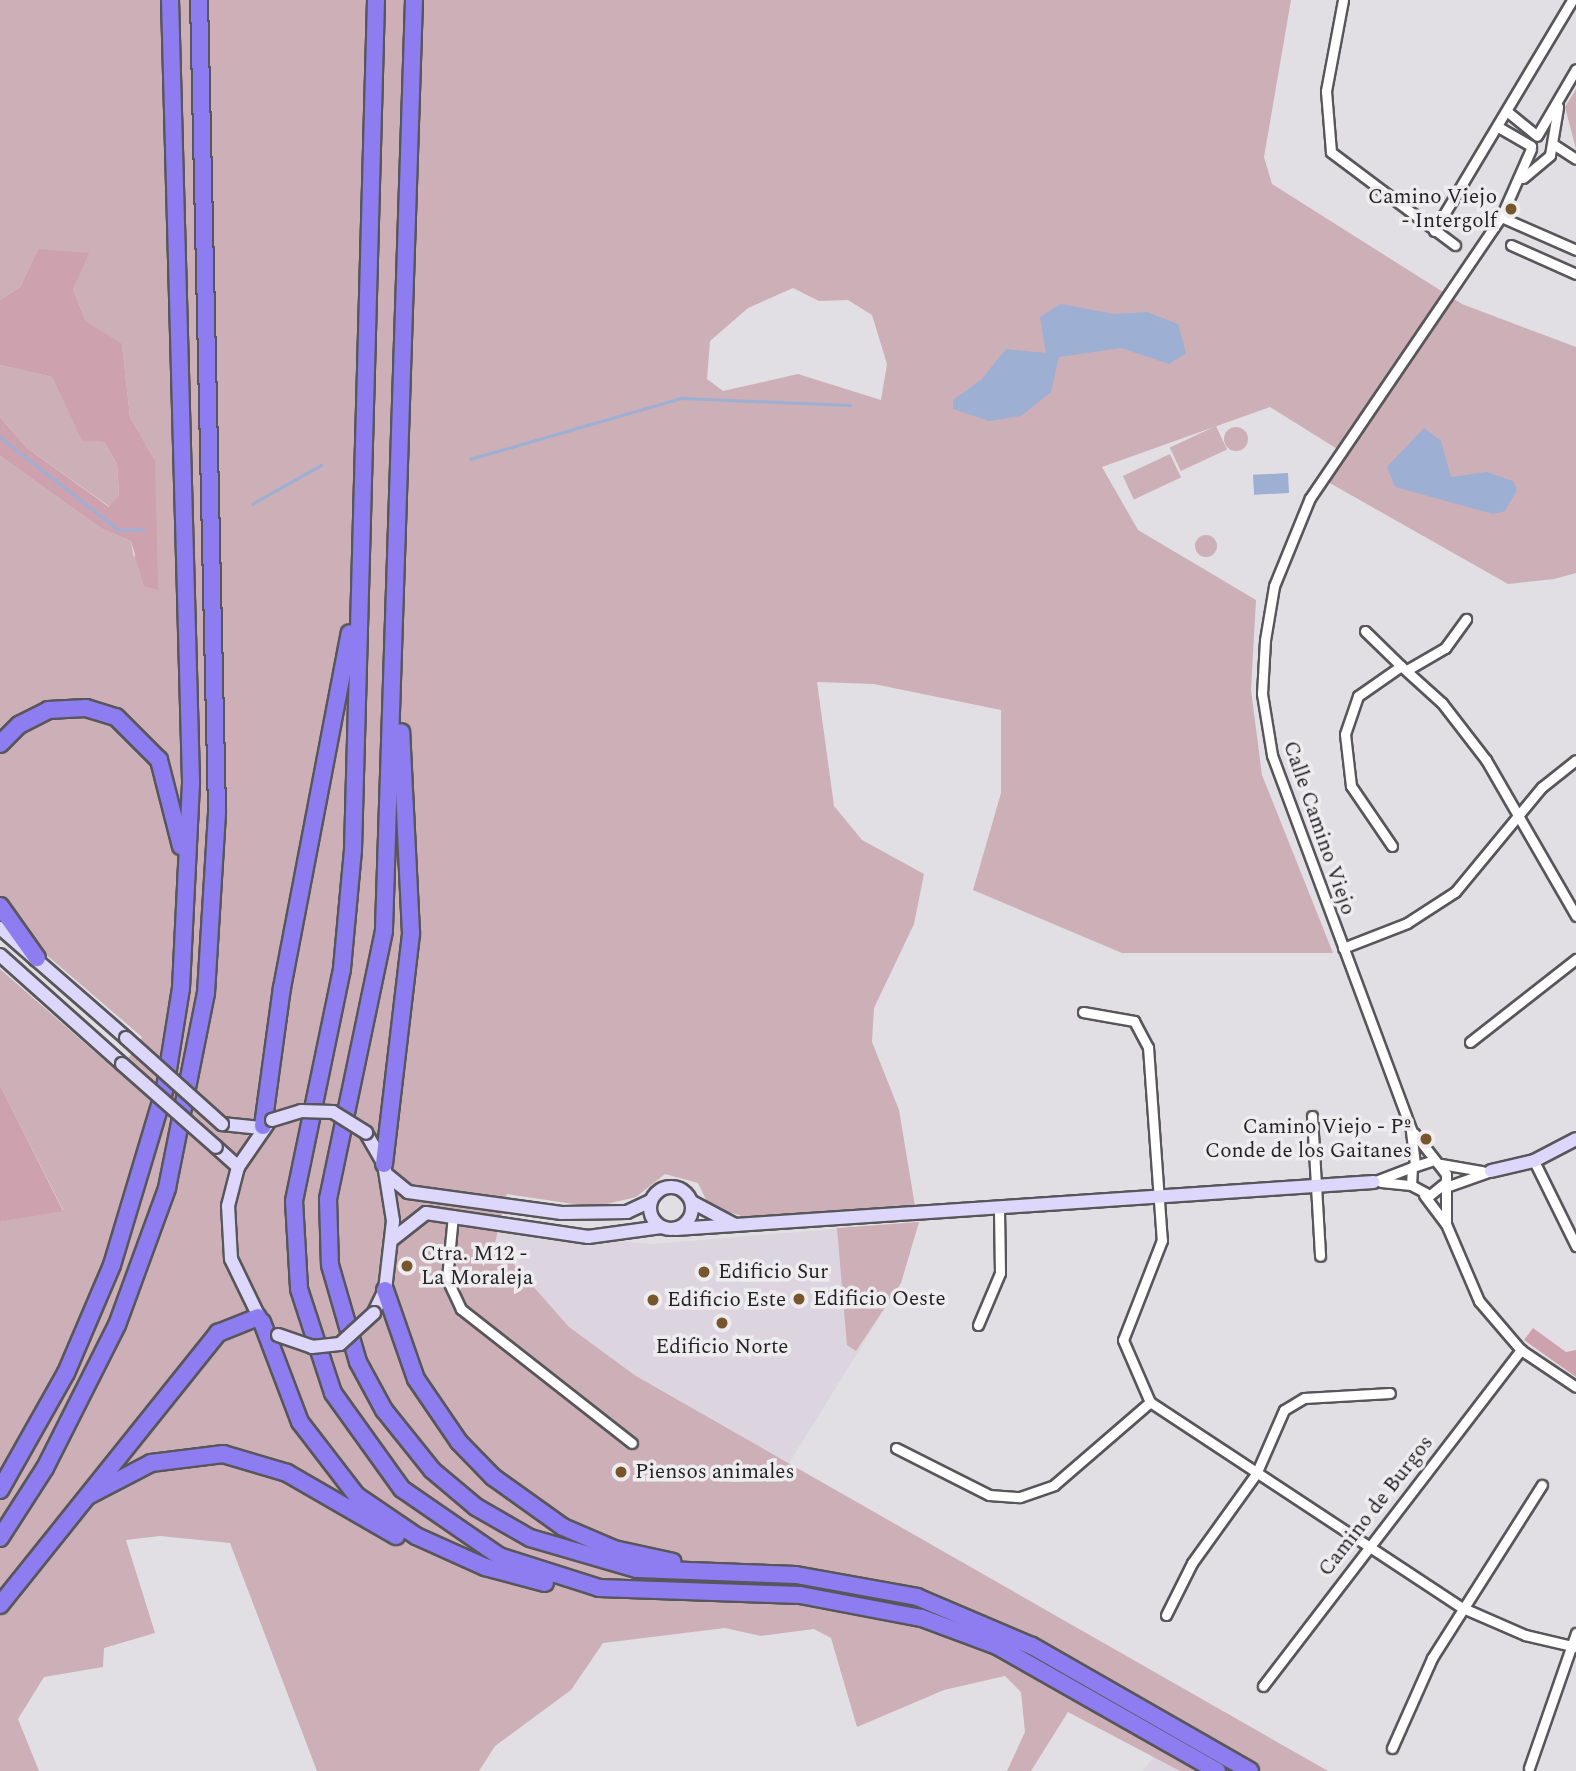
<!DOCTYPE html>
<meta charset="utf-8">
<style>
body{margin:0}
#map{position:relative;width:1576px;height:1771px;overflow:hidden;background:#e1dfe3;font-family:Spectral,serif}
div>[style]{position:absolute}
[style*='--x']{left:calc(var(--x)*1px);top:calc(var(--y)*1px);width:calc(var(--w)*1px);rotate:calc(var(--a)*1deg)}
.built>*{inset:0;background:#dcd5e0}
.green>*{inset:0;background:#ccafb7;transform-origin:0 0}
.round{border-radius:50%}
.forest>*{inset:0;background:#cea1af}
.water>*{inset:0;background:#9dafd3;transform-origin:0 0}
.stream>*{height:2.5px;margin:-1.25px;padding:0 1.25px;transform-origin:1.25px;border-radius:1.25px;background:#9dafd3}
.roads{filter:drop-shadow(2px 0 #58565a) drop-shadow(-2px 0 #58565a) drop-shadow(0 2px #58565a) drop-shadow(0 -2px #58565a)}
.street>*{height:9px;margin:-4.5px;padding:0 4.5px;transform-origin:4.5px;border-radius:4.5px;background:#fff}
.secondary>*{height:12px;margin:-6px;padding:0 6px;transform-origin:6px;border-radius:6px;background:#ddd8fb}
.secondary>.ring{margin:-6px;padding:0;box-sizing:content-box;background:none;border:12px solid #ddd8fb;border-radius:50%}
.highway>*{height:16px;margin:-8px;padding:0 8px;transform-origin:8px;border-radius:8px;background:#8e7df1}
.bridges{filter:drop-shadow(2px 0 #58565a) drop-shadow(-2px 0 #58565a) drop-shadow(0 2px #58565a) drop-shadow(0 -2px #58565a)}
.secondary-bridge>*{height:12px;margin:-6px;padding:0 6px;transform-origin:6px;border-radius:6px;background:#ddd8fb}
.dots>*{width:19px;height:19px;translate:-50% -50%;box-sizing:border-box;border:4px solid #efecf0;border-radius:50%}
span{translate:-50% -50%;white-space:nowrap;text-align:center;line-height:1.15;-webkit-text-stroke:7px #efecf0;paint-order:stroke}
.poi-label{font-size:21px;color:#242324}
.right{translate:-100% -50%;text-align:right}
.left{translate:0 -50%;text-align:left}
.street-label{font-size:21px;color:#242324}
</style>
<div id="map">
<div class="built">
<div style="clip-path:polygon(919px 1222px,901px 1283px,789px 1463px,636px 1376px,569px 1327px,494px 1243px,499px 1232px,654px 1244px)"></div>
<div style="clip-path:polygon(1154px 1756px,1180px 1771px,1143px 1771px)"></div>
</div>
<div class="green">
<div style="clip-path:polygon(evenodd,0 0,1291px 0,1264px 157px,1272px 184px,1462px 304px,1576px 347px,1576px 573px,1554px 579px,1508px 584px,1328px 482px,1347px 455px,1270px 407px,1102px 467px,1138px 530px,1256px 600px,1251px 690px,1262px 775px,1333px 953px,1122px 953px,973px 890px,1001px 793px,1001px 710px,874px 684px,817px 682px,834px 806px,862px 840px,924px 874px,914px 924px,874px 1008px,872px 1042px,899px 1110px,915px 1206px,745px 1217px,709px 1206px,698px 1183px,665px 1174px,636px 1197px,594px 1207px,507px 1194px,495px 1243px,569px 1327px,636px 1376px,1328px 1771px,1180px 1771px,1068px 1712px,1031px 1771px,1007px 1771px,1025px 1732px,1021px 1692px,1005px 1676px,944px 1690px,857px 1727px,831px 1638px,814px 1629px,761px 1636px,725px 1628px,603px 1643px,571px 1690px,495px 1746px,479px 1771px,317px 1771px,230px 1543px,160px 1536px,126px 1540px,155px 1633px,104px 1648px,103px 1667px,44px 1677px,18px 1719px,39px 1771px,0 1771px,0 1222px,63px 1210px,0 1085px,0 969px,119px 1073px,142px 1037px,0 915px,0 456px,102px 529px,131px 541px,134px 558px,155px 460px,130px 417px,122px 345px,86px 321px,73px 289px,38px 249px,20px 287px,0 300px,0 0,793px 288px,819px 301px,848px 300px,872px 315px,887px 364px,881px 400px,798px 374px,723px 391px,707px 379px,710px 341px,748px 308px,793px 288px)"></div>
<div style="clip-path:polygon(1576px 89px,1576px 149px,1565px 107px)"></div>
<div style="clip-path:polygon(0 365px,52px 377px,82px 440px,104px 442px,117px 464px,119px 495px,110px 507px,27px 448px,0 417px)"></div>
<div style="left:1216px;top:426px;width:26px;height:51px;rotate:65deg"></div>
<div class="round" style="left:1224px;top:427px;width:24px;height:24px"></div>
<div style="left:1170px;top:454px;width:26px;height:52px;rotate:65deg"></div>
<div class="round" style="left:1195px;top:535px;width:22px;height:22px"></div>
<div style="clip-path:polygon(919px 1222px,901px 1283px,856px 1351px,847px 1345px,837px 1228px)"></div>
</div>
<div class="forest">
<div style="clip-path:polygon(38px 249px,89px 253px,73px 289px,86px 321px,122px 344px,130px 417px,155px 460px,158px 590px,144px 586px,131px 541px,102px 529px,0 456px,0 417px,27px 448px,109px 507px,119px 495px,117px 464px,104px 442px,82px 441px,52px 377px,0 365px,0 300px,20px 287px)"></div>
<div style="clip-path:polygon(0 1085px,63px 1211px,0 1222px)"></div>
<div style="clip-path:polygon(1533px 1328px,1566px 1352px,1576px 1350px,1576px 1377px,1524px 1340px)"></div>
</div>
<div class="water">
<div style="clip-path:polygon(1061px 304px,1114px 314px,1147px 312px,1178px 324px,1186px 353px,1169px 364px,1121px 348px,1059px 357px,1051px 392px,1021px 416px,989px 421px,953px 409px,953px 400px,981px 380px,1006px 349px,1046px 353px,1040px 317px)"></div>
<div style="clip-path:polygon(1424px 428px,1441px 441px,1451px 477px,1487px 472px,1513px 481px,1517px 490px,1505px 511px,1493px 514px,1395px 487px,1387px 467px)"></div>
<div style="left:1288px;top:473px;width:20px;height:35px;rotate:87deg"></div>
</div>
<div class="stream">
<div style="--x:0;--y:437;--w:151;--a:38"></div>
<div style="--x:119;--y:530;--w:24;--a:-2"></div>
<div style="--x:470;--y:459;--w:221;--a:-16.1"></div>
<div style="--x:682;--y:398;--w:168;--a:2.4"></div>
<div style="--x:252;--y:504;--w:79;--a:-29.5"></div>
</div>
<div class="roads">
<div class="street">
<div style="--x:1343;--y:0;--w:93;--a:100.6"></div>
<div style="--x:1326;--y:91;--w:61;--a:85.3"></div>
<div style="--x:1331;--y:152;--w:155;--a:36.9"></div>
<div style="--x:1509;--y:113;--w:36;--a:39"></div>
<div style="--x:1500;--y:128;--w:36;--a:30"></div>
<div style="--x:1538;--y:134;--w:75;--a:-59.7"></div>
<div style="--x:1553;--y:144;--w:27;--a:33"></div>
<div style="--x:1523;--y:178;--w:35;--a:-40"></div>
<div style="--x:1550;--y:155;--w:49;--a:-80.5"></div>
<div style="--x:1501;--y:217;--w:82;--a:23.7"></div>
<div style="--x:1434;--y:231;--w:269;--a:-59.1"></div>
<div style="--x:1511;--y:245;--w:71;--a:24"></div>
<div style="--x:1365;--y:631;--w:50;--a:44.2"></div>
<div style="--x:1407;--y:670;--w:44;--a:-30.1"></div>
<div style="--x:1445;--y:648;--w:36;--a:-54"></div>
<div style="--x:1392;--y:846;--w:73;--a:-124.3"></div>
<div style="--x:1351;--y:786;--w:52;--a:-96.6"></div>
<div style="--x:1345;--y:734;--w:40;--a:-71.1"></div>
<div style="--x:1358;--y:696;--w:52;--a:-34.9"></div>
<div style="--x:1401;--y:666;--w:55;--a:42.1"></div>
<div style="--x:1442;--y:703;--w:72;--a:52.3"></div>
<div style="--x:1486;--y:760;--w:180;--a:60"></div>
<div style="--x:1343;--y:948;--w:69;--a:-21.3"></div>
<div style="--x:1407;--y:923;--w:57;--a:-32.9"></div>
<div style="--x:1455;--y:892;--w:136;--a:-50.4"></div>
<div style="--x:1542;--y:787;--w:43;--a:-38.5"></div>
<div style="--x:1083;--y:1012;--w:52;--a:10"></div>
<div style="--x:1134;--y:1021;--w:30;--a:62"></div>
<div style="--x:1148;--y:1047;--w:194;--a:85.9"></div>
<div style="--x:1162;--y:1240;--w:107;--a:111.3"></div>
<div style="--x:1123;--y:1340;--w:68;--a:66.5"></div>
<div style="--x:1150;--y:1402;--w:375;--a:33.4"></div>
<div style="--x:1463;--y:1608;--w:68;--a:23.5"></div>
<div style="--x:1525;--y:1635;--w:52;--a:13.2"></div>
<div style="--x:1470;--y:1042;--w:135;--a:-38.1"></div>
<div style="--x:1312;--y:1116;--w:140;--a:86.7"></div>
<div style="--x:1414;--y:1133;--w:52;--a:52"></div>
<div style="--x:1446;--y:1174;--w:50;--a:90"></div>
<div style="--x:1446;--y:1224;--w:84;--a:66.8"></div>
<div style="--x:1479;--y:1301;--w:65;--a:49.4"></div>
<div style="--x:1521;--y:1350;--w:66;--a:33.9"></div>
<div style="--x:1434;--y:1160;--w:23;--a:162"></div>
<div style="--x:1412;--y:1167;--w:18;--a:93"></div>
<div style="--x:1411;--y:1185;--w:21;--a:28"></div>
<div style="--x:1430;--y:1195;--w:19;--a:-39"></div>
<div style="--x:1534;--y:1161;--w:95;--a:63.7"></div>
<div style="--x:1415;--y:1164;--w:35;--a:-97"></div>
<div style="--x:1411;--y:1129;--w:399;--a:-110.4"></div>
<div style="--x:1272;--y:755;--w:62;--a:-99.3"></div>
<div style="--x:1262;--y:694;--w:54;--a:-86.8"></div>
<div style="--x:1265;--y:640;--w:55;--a:-80.5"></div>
<div style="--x:1274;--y:586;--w:95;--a:-67.8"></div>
<div style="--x:1310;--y:498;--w:340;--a:-55.8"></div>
<div style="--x:1501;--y:217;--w:74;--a:-66.2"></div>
<div style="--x:1441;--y:1164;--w:42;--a:9.7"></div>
<div style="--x:1373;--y:1182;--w:42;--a:-21"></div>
<div style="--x:1381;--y:1182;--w:30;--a:6"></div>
<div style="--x:1443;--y:1188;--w:51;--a:-19.5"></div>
<div style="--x:1424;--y:1195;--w:35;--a:53"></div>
<div style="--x:453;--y:1215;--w:64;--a:95.4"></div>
<div style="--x:447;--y:1279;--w:33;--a:65"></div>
<div style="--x:461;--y:1309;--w:217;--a:38.1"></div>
<div style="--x:978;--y:1325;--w:56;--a:-67.1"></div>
<div style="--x:1000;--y:1273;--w:63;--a:-90.9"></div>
<div style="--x:896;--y:1448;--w:104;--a:26.8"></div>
<div style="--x:989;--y:1495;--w:31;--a:4"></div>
<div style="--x:1020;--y:1497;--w:36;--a:-19"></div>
<div style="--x:1054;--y:1485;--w:127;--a:-40.8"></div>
<div style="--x:1166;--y:1615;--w:58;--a:-63.4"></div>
<div style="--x:1192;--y:1563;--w:110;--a:-54.3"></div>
<div style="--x:1256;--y:1474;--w:70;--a:-66.4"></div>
<div style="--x:1284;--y:1410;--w:23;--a:-31"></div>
<div style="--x:1304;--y:1398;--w:86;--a:-3.3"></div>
<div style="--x:1263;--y:1686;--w:424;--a:-52.5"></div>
<div style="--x:1392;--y:1748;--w:98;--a:-66"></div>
<div style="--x:1432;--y:1658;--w:205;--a:-57.6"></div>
<div style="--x:1529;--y:1768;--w:143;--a:-70.8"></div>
</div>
<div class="secondary">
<div style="--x:0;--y:928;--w:167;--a:41.1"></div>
<div style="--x:0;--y:955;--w:164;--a:41.8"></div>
<div style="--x:222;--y:1124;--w:39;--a:6"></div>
<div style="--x:366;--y:1133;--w:36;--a:60"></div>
<div style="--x:384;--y:1164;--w:58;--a:81"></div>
<div style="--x:393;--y:1221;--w:69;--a:96.6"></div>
<div style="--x:385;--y:1290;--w:25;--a:116"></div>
<div style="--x:216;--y:1147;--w:30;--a:42"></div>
<div style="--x:1491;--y:1171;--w:44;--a:-13.1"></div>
<div style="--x:1534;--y:1161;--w:47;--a:-27.6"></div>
<div style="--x:386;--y:1174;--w:28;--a:39"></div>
<div style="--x:408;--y:1192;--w:155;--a:7.8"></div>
<div style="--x:562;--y:1213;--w:65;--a:-0.9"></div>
<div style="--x:627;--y:1212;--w:26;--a:-25"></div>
<div class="ring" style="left:650px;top:1187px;width:30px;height:30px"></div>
<div style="--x:692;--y:1202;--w:49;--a:28.1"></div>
<div style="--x:676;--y:1229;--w:699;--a:-3.86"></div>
<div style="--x:393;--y:1239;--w:42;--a:-38.2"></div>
<div style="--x:426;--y:1213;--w:164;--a:8.4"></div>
<div style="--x:588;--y:1237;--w:74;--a:-7.8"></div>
<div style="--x:262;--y:1323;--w:71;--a:-115.8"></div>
<div style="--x:231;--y:1259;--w:53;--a:-93.2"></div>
<div style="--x:228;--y:1206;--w:40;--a:-75.6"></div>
<div style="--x:238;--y:1167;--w:55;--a:-55.4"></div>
</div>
<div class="highway">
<div style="--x:376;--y:0;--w:850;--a:91.55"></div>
<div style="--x:353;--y:850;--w:120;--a:95.3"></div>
<div style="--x:342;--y:969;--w:237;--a:101.7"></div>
<div style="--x:294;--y:1201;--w:88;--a:86.7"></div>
<div style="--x:299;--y:1289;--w:109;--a:71.9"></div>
<div style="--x:333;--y:1393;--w:118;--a:54.3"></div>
<div style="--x:402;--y:1489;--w:118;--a:34.6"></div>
<div style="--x:499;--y:1556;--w:105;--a:17.7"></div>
<div style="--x:599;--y:1588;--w:201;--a:2"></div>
<div style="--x:800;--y:1595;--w:124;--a:10.7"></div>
<div style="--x:922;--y:1618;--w:80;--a:20.5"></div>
<div style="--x:997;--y:1646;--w:253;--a:29.6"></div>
<div style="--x:414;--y:0;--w:931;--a:91.85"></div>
<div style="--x:384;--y:931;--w:274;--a:101.8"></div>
<div style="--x:328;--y:1199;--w:66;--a:88.3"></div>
<div style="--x:330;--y:1265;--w:101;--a:73.9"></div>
<div style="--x:358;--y:1362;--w:55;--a:61.6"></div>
<div style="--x:384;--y:1410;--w:77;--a:51.3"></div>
<div style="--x:432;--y:1470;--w:57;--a:40.1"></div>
<div style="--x:476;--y:1507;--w:62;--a:29.9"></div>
<div style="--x:530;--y:1538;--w:111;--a:16.2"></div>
<div style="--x:637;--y:1569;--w:159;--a:2.2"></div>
<div style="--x:796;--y:1575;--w:123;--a:10.3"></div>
<div style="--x:917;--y:1597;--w:125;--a:23.1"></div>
<div style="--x:1032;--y:1646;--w:251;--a:29.8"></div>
<div style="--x:0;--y:744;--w:27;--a:-45"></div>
<div style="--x:19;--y:725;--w:33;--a:-27"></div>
<div style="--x:48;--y:710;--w:38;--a:-3"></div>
<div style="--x:86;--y:708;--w:31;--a:17"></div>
<div style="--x:116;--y:717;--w:61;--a:45"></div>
<div style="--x:159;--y:760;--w:89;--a:75.7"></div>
<div style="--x:0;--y:906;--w:64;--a:54.6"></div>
<div style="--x:263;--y:1126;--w:139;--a:-82.2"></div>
<div style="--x:282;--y:988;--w:361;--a:-79.2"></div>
<div style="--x:384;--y:1164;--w:233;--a:-83.3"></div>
<div style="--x:411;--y:933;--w:201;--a:-92.8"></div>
<div style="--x:385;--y:1290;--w:94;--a:70.8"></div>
<div style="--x:416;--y:1379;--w:76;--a:55.7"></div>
<div style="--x:459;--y:1442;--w:49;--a:45.8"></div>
<div style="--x:493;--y:1477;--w:86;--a:35.5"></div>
<div style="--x:563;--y:1527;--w:56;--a:23.3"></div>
<div style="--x:614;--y:1549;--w:60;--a:12.4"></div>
<div style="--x:262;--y:1322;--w:107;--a:69.2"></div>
<div style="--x:300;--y:1422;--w:92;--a:52.5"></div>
<div style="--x:356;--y:1495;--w:73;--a:34.3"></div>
<div style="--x:416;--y:1536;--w:76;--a:24.2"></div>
<div style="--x:485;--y:1567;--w:62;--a:14.9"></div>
<div style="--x:0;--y:1490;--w:134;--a:-60.6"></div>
<div style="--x:66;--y:1373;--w:117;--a:-66.9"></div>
<div style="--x:112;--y:1265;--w:185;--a:-73.3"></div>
<div style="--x:165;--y:1088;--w:101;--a:-80.9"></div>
<div style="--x:181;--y:988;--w:207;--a:-87.2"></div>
<div style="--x:191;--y:781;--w:781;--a:-91.54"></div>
<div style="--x:88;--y:1496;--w:71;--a:-27.6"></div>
<div style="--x:151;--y:1463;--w:73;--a:-7.1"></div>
<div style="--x:223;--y:1454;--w:67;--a:16.5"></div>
<div style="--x:287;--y:1473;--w:126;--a:30"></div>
<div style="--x:0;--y:1538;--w:83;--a:-57.3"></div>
<div style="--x:45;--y:1468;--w:160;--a:-63.3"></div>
<div style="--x:117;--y:1325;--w:146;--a:-69.9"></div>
<div style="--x:167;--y:1188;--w:199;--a:-78.7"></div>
<div style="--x:206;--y:993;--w:182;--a:-86.5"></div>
<div style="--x:217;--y:811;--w:811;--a:-91.27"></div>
<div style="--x:0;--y:1605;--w:349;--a:-51.3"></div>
<div style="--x:218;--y:1333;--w:43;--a:-21.8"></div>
</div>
</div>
<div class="bridges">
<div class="secondary-bridge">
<div style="--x:126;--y:1038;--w:129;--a:41.9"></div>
<div style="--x:122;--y:1064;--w:125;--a:41.4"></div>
<div style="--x:272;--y:1120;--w:30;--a:-17"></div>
<div style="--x:301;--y:1111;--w:32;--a:2"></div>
<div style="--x:333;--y:1112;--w:39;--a:32"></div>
<div style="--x:278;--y:1335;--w:36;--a:19"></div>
<div style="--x:312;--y:1347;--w:28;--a:-6"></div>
<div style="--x:340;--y:1344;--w:46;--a:-42.4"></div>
</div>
</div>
<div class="dots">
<div style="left:1511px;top:209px;background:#77552d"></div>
<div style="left:1426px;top:1139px;background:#77552d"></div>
<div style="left:407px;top:1266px;background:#77552d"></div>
<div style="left:704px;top:1272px;background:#77552d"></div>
<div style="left:799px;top:1299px;background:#77552d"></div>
<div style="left:653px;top:1300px;background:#77552d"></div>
<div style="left:722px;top:1323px;background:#77552d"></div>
<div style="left:621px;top:1472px;background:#77552d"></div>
</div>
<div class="poi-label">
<span class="right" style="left:1497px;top:209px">Camino Viejo<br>- Intergolf</span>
<span class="right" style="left:1412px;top:1139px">Camino Viejo - Pº<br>Conde de los Gaitanes</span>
<span class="left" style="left:421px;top:1266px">Ctra. M12 -<br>La Moraleja</span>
<span class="left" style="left:718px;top:1272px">Edificio Sur</span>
<span class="left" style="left:813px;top:1299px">Edificio Oeste</span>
<span class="left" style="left:667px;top:1300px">Edificio Este</span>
<span style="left:722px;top:1347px">Edificio Norte</span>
<span class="left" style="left:635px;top:1472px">Piensos animales</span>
</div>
<div class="street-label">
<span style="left:1319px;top:828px;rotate:71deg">Calle Camino Viejo</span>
<span style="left:1376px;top:1506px;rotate:-52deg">Camino de Burgos</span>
</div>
</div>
